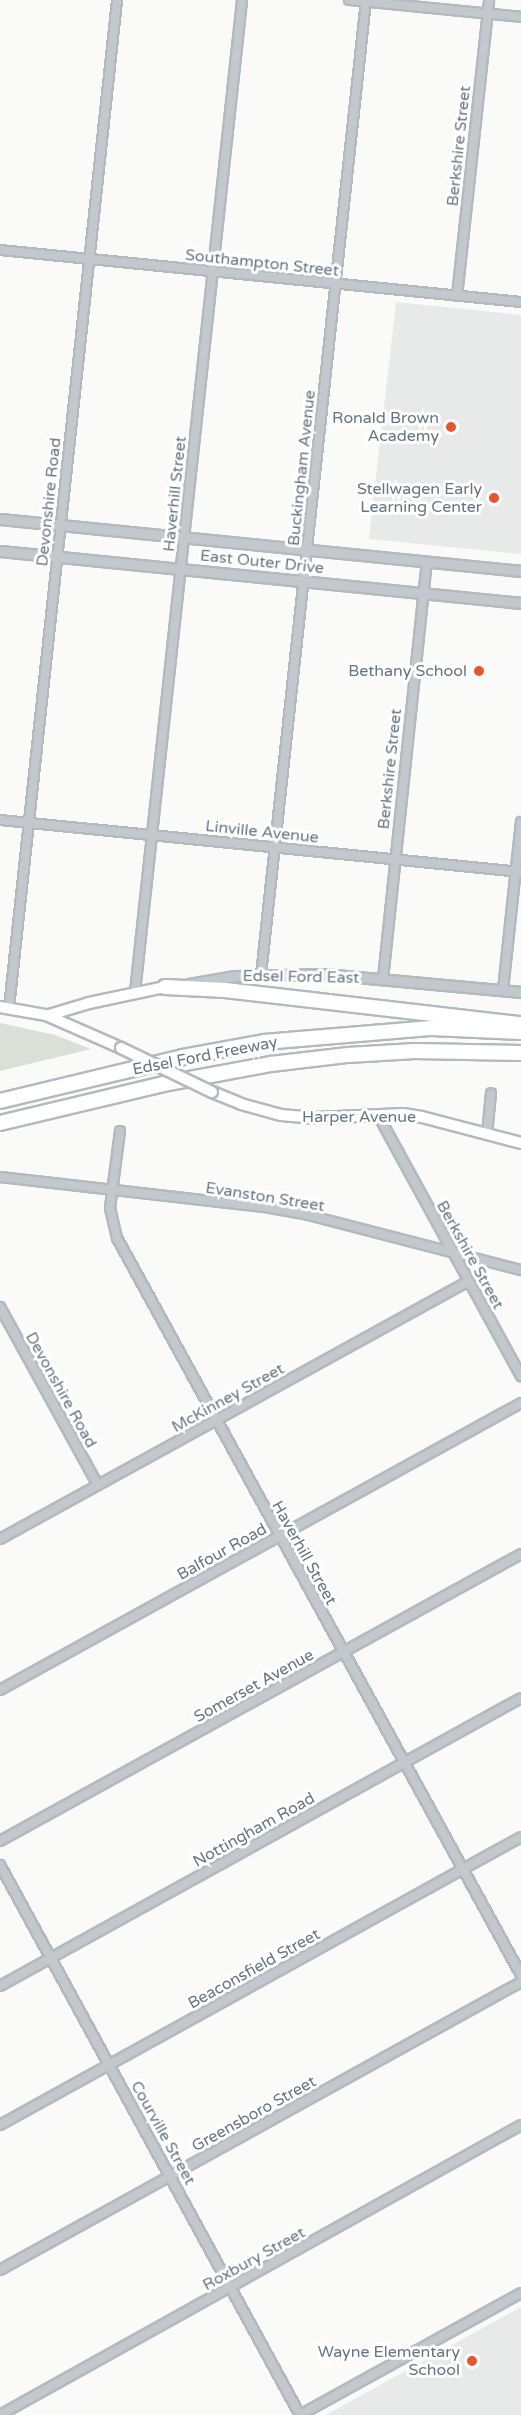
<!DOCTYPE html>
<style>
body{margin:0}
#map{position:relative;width:521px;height:2415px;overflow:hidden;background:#fafaf8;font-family:"Varela Round",sans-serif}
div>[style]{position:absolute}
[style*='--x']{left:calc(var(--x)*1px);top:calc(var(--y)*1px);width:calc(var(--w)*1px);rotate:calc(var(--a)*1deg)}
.built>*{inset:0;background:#e8e9e9}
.green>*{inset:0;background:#dadfd7}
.roads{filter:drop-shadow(2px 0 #b3babf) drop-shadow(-2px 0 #b3babf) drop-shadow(0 2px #b3babf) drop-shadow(0 -2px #b3babf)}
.minor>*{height:8px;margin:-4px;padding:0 4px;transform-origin:4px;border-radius:4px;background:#c3c8cc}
.tertiary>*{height:9px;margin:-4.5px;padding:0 4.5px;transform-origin:4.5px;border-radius:4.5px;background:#c3c8cc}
.secondary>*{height:10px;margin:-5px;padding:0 5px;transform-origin:5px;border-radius:5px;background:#fff}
.motorway>*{height:14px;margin:-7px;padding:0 7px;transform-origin:7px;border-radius:7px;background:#fff}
.bridges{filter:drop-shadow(2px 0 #b3babf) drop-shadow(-2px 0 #b3babf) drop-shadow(0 2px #b3babf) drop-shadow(0 -2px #b3babf)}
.secondary-bridge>*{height:10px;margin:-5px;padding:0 5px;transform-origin:5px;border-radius:5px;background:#fff}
.dots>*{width:16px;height:16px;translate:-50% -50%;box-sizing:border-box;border:3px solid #fff;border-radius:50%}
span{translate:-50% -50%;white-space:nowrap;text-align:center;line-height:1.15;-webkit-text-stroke:6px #fff;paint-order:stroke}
.street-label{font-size:16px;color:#657683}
.poi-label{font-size:16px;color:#657683}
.right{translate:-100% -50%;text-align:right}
</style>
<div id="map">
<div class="built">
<div style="clip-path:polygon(396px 302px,521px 315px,521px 554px,369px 539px)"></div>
<div style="clip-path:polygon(521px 2307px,521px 2415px,326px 2415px)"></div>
</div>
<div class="green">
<div style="clip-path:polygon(0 1023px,55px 1035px,91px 1049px,0 1071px)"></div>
</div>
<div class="roads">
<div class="minor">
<div style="--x:349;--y:0;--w:173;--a:5.6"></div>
<div style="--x:0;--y:250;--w:524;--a:5.7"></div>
<div style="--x:457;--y:296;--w:298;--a:-83.8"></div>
<div style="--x:0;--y:820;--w:524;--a:5.7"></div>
<div style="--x:261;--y:975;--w:981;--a:-83.85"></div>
<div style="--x:383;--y:979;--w:419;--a:-84"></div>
<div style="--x:503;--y:990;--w:169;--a:-83.9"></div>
<div style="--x:135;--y:992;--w:998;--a:-83.84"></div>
<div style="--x:9;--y:1008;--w:1014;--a:-83.88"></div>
<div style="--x:378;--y:1115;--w:298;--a:61.3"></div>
<div style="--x:120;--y:1131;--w:78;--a:97.4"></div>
<div style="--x:110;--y:1208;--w:31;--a:77"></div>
<div style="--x:117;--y:1238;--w:840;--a:61.27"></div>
<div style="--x:487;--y:1134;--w:41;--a:-84.4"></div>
<div style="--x:0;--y:1177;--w:272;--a:6.5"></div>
<div style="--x:270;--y:1208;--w:39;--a:10"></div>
<div style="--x:308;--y:1215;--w:220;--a:14.5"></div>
<div style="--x:0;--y:1307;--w:203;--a:61.2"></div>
<div style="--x:0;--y:1539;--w:535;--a:-28.82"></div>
<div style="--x:0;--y:1690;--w:595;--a:-28.85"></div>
<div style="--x:0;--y:1841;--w:595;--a:-28.85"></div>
<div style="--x:0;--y:1865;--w:626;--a:61.39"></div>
<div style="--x:0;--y:1986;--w:595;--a:-28.93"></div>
<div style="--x:0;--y:2125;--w:595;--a:-28.93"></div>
<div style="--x:0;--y:2270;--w:595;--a:-28.93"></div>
<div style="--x:0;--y:2415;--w:596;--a:-29.1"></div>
<div style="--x:300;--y:2415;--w:252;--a:-28.9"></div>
</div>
<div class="tertiary">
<div style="--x:0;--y:519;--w:524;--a:5.7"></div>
<div style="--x:0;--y:551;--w:524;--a:5.7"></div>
<div style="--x:189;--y:984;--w:47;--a:-9.9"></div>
<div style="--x:235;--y:976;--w:89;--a:-1.3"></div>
<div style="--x:324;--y:974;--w:198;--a:5.2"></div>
</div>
<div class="secondary">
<div style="--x:0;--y:1007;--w:47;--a:9.9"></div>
<div style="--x:46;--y:1015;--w:82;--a:23.7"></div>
<div style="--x:49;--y:1015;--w:42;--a:-16.7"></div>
<div style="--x:89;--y:1003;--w:78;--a:-11.9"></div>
<div style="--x:212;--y:1092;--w:31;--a:22"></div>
<div style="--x:241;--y:1104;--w:41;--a:15.4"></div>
<div style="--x:281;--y:1115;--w:34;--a:5"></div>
<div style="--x:315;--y:1118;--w:88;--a:-2.6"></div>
<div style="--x:403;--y:1114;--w:19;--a:9"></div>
<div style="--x:422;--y:1117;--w:102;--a:14.7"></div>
</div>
<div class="motorway">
<div style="--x:165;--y:987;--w:60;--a:2.9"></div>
<div style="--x:225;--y:990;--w:298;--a:6.6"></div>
<div style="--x:0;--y:1101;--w:188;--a:-13.5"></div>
<div style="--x:183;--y:1057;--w:82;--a:-10.5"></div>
<div style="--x:264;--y:1042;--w:169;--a:-4.8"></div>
<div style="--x:432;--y:1028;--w:89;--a:2.6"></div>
<div style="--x:0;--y:1123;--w:173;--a:-13.4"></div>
<div style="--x:168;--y:1083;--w:105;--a:-10.5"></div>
<div style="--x:271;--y:1064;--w:78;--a:-6.7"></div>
<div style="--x:348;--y:1055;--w:67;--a:-3.4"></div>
<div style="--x:415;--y:1051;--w:106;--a:1.1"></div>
</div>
</div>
<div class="bridges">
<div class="secondary-bridge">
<div style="--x:121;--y:1048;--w:101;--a:25.8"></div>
</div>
</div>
<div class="dots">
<div style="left:451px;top:427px;background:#e4572e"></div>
<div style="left:494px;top:498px;background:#e4572e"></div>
<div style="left:479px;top:671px;background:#e4572e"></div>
<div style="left:472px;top:2361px;background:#e4572e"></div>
</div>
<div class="street-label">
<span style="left:459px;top:146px;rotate:-84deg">Berkshire Street</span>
<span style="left:262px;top:263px;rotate:6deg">Southampton Street</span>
<span style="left:302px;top:468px;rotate:-84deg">Buckingham Avenue</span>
<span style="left:175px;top:494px;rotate:-84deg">Haverhill Street</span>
<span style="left:49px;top:502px;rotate:-84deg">Devonshire Road</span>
<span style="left:262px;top:562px;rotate:6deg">East Outer Drive</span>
<span style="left:390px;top:769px;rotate:-84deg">Berkshire Street</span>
<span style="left:262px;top:832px;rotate:6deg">Linville Avenue</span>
<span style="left:301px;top:977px;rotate:1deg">Edsel Ford East</span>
<span style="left:205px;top:1056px;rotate:-11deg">Edsel Ford Freeway</span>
<span style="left:359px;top:1117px">Harper Avenue</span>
<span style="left:265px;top:1197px;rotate:9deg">Evanston Street</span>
<span style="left:470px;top:1255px;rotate:61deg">Berkshire Street</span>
<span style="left:61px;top:1390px;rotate:61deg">Devonshire Road</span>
<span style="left:228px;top:1398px;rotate:-29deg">McKinney Street</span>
<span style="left:222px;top:1552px;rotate:-29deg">Balfour Road</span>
<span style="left:304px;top:1553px;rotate:61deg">Haverhill Street</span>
<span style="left:254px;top:1686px;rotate:-29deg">Somerset Avenue</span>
<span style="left:254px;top:1830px;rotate:-29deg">Nottingham Road</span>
<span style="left:254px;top:1969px;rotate:-29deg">Beaconsfield Street</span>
<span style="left:254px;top:2114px;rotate:-29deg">Greensboro Street</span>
<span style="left:163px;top:2133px;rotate:61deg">Courville Street</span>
<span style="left:254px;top:2259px;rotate:-29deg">Roxbury Street</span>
</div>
<div class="poi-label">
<span class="right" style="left:439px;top:427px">Ronald Brown<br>Academy</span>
<span class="right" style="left:482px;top:498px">Stellwagen Early<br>Learning Center</span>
<span class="right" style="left:467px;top:671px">Bethany School</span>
<span class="right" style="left:460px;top:2361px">Wayne Elementary<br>School</span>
</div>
</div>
